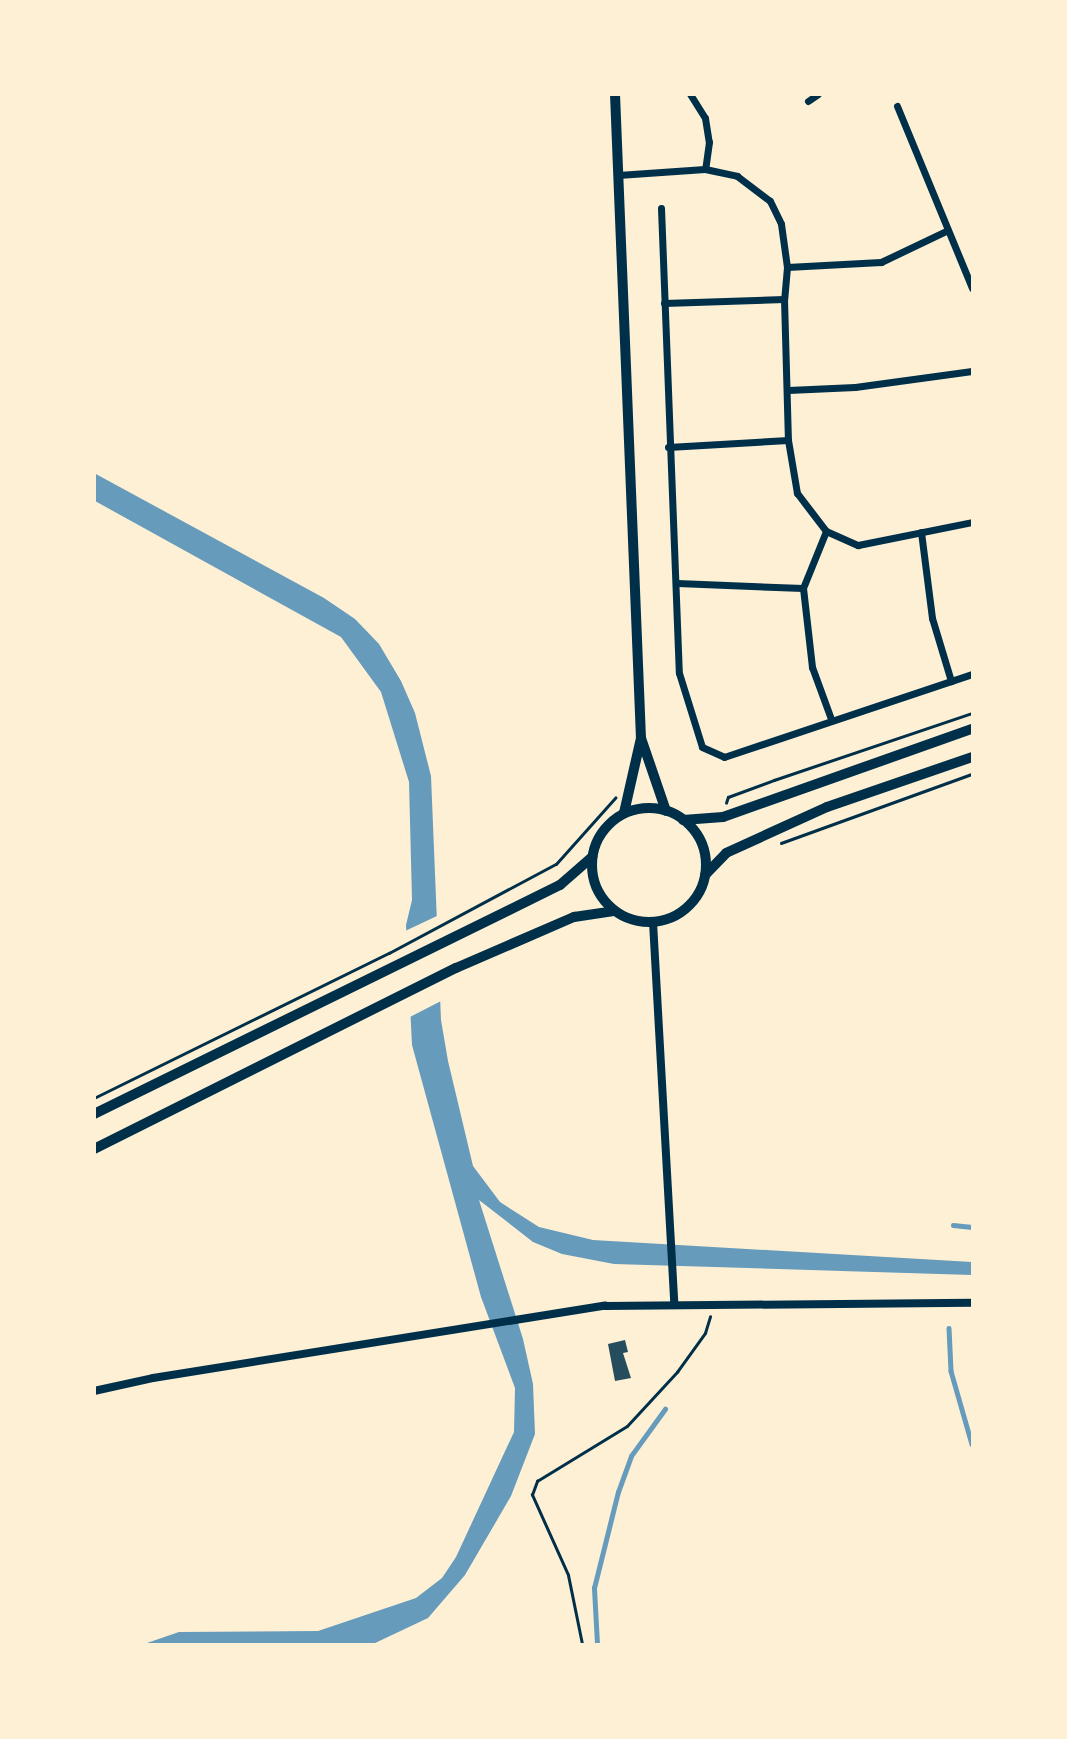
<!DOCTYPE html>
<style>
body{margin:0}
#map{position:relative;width:1067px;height:1739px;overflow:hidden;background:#fdf0d5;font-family:Raleway,sans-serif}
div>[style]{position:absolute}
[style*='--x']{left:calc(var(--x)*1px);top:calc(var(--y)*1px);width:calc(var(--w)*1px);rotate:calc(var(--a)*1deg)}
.water>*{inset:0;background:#669bbc}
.pier>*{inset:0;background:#fdf0d5}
.stream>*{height:4.5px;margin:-2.25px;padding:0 2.25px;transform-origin:2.25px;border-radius:2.25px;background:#669bbc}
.building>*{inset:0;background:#264d5e}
.path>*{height:2.5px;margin:-1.25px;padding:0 1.25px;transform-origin:1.25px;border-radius:1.25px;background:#003049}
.minor>*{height:7px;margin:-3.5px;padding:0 3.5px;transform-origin:3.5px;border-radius:3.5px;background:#003049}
.tertiary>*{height:8px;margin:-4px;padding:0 4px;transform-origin:4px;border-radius:4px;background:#003049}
.secondary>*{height:10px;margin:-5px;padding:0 5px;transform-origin:5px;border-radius:5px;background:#003049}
.trunk>*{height:10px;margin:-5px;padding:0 5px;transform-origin:5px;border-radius:5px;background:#003049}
.trunk>.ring{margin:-5px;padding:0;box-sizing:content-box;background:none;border:10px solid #003049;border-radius:50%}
span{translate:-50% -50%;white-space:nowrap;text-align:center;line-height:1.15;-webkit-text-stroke:7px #fdf0d5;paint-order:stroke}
.frame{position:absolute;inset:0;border:96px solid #fdf0d5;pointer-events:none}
</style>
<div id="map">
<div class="water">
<div style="clip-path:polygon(94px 473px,324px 598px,355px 619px,379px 644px,401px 681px,415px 713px,431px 776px,441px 1020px,448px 1061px,473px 1166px,500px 1202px,539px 1227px,593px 1240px,972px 1262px,972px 1275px,614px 1264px,562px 1254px,533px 1242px,479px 1200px,523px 1339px,533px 1384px,535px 1434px,511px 1496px,465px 1575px,428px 1618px,373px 1644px,144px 1644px,179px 1632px,318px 1631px,416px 1598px,442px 1578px,456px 1557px,514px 1432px,515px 1388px,481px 1297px,412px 1045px,406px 925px,412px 900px,409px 782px,381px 692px,341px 637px,95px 501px)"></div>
</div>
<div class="pier">
<div style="clip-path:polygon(439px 915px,443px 1000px,408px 1018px,403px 932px)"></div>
</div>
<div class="stream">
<div style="--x:953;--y:1225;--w:19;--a:6"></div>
<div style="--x:949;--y:1328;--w:43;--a:87.3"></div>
<div style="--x:951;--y:1371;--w:76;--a:74"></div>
<div style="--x:597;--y:1644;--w:56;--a:-93.1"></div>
<div style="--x:594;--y:1588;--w:99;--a:-76"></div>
<div style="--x:618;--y:1492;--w:38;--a:-70"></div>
<div style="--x:631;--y:1456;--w:58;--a:-54.1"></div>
</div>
<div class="building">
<div style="clip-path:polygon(625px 1340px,628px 1352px,623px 1353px,631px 1378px,615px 1381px,608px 1344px)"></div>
</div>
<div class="path">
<div style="--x:726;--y:803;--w:6;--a:-72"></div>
<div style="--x:728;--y:797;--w:49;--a:-20.3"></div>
<div style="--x:774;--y:780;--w:209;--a:-18.7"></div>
<div style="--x:781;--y:843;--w:203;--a:-19.9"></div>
<div style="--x:94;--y:1098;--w:329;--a:-26.2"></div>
<div style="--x:389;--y:953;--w:189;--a:-28.1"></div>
<div style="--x:556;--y:864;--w:89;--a:-48.2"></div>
<div style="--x:582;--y:1644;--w:70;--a:-101.5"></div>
<div style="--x:568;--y:1575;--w:88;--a:-114.2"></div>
<div style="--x:532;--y:1495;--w:15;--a:-70"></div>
<div style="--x:537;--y:1481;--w:105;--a:-31.4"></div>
<div style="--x:627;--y:1426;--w:74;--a:-47.2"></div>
<div style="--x:677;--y:1372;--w:48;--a:-54.3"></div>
<div style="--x:705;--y:1333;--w:17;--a:-73"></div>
</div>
<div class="minor">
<div style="--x:690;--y:94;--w:28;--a:58"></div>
<div style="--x:705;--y:118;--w:24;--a:81"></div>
<div style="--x:709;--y:142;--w:27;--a:98"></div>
<div style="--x:808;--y:101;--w:12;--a:-35"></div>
<div style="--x:897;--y:106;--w:197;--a:67.6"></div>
<div style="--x:618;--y:175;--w:87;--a:-3.9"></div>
<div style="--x:705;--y:169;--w:33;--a:12"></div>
<div style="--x:737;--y:176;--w:41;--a:37.1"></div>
<div style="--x:770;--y:201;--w:25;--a:64"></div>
<div style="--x:781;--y:224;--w:43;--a:82.1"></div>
<div style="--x:787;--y:267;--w:32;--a:95"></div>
<div style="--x:784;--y:299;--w:141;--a:88.4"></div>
<div style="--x:788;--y:440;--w:54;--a:80.4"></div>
<div style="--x:797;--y:493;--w:48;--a:52.7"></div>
<div style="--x:826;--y:531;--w:35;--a:24"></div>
<div style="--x:858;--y:545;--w:116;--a:-11.4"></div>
<div style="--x:661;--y:208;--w:465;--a:87.8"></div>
<div style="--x:679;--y:673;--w:77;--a:72.7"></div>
<div style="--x:702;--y:747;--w:24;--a:24"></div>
<div style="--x:724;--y:757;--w:262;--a:-18.5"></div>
<div style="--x:787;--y:267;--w:94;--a:-3"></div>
<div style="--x:881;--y:262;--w:74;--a:-25.5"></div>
<div style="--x:664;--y:303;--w:120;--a:-1.9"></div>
<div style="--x:788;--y:390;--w:67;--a:-2.6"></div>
<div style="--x:855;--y:387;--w:118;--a:-7.8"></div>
<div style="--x:668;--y:447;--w:120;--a:-3.3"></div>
<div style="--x:921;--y:532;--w:87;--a:82.7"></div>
<div style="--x:932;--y:618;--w:66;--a:73.2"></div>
<div style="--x:677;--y:583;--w:126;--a:2.3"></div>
<div style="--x:803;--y:588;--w:80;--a:83.5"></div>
<div style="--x:812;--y:667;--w:55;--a:69.9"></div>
<div style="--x:803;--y:588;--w:61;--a:-68"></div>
</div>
<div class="tertiary">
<div style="--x:653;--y:922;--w:381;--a:86.8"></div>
<div style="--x:94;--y:1391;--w:60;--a:-12.4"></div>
<div style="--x:153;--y:1378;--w:458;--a:-9.1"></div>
<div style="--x:605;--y:1306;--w:367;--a:-0.5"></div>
</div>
<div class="secondary">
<div style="--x:615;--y:94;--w:645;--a:87.69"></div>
<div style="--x:641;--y:738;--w:77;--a:102.8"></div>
<div style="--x:641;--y:738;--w:77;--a:71.1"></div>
</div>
<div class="trunk">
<div class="ring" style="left:592px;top:808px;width:104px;height:104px"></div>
<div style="--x:683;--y:820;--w:40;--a:-4.3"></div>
<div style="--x:723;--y:817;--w:264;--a:-19.5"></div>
<div style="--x:705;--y:875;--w:30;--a:-46"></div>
<div style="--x:726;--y:853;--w:111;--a:-24.5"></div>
<div style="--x:827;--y:807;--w:153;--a:-19"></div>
<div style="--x:94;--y:1114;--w:519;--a:-26.17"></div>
<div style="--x:560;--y:885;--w:43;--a:-41.2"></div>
<div style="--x:94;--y:1149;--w:405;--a:-26.6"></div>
<div style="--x:456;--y:968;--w:129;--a:-23.4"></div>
<div style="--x:574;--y:917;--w:40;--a:-8.5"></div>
</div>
<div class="frame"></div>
</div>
